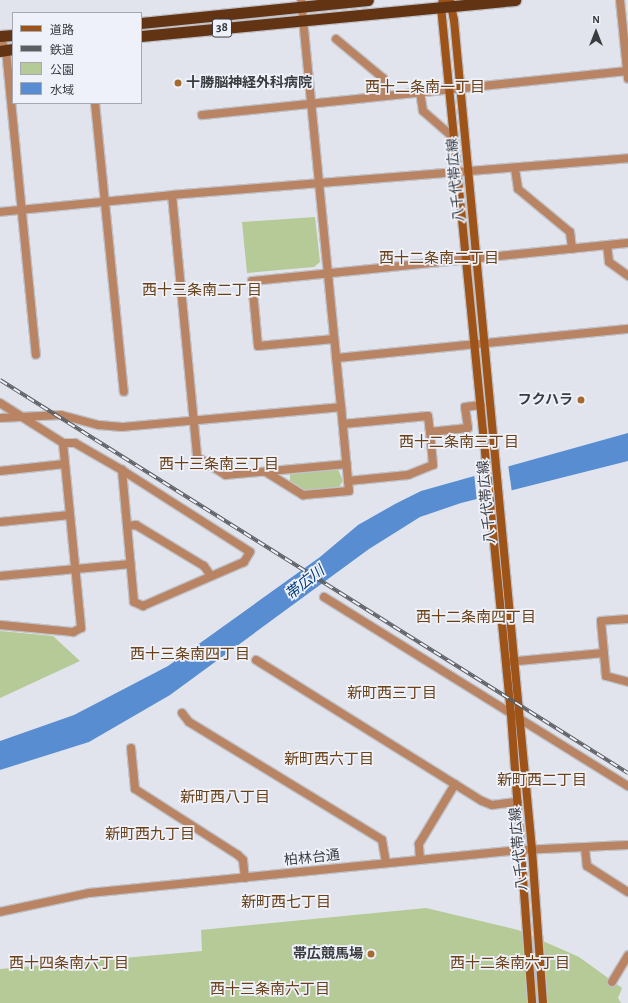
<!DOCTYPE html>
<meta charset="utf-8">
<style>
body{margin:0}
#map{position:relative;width:628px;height:1003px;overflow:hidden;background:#e1e4ec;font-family:"Alegreya Sans","Noto Sans JP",sans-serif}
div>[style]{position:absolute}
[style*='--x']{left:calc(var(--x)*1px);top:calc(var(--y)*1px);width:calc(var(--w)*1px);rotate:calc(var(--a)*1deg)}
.green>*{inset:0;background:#b5ca96}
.water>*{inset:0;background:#588ed1}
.pier>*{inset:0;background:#e1e4ec}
.roads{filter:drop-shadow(1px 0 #c0c2c9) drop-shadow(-1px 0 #c0c2c9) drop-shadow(0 1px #c0c2c9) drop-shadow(0 -1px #c0c2c9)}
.minor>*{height:8px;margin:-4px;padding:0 4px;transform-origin:4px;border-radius:4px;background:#b88463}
.tertiary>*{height:8px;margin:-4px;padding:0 4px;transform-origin:4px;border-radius:4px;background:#b88463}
.secondary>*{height:8px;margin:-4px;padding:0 4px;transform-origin:4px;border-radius:4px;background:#9e5318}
.trunk>*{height:11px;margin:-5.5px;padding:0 5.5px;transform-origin:5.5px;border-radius:5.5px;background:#633413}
.rail>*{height:4px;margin-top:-2px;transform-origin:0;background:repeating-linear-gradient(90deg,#eef1fa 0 8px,#5d5f63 0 16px);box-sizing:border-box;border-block:1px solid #5d5f63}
.dots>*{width:11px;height:11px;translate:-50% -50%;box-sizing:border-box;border:2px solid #eef1fa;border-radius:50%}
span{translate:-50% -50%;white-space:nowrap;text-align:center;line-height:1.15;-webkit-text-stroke:3.5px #eef1fa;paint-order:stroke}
.shield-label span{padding:1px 3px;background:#eef1fa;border:1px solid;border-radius:3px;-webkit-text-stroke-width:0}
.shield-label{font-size:13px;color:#3a3c3f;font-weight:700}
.poi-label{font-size:14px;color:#3a3c3f;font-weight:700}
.left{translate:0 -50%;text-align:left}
.right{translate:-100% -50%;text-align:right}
.street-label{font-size:14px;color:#3a3c3f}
.neighbourhood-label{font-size:15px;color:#6a4117}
.water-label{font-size:15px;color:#013d7a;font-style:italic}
.legend{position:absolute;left:12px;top:12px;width:130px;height:92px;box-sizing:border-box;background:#eef1fa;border:1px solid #a6a9af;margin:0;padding:5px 7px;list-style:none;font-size:12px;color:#3a3c3f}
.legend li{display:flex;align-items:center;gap:8px;height:20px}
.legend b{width:20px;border:1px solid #a6a9af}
.north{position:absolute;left:576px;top:12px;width:40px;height:40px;-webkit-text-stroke:3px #eef1fa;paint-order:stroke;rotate:0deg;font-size:11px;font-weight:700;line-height:16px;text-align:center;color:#3a3c3f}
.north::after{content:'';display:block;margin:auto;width:14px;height:18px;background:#3a3c3f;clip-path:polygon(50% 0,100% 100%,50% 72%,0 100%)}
</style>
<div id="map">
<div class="green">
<div style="clip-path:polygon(315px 217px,320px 262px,314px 267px,247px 273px,242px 222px)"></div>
<div style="clip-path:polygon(338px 469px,343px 481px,339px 487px,304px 490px,290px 481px,290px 474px)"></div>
<div style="clip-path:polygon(0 631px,53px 636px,80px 661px,0 698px)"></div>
<div style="clip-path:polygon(426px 908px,518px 930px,579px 957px,622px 988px,618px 998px,621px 1003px,0 1003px,0 969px,202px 951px,201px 930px)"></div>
</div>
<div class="water">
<div style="clip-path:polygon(628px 433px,628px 461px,461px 503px,420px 517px,369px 549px,170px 695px,89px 742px,0 770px,0 741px,74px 715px,168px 666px,320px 557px,358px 525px,395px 504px,421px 491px)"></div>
</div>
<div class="pier">
<div style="clip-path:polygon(508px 464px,512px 493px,477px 502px,474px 473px)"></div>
</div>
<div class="roads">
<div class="minor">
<div style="--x:0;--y:39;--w:13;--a:61"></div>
<div style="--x:6;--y:50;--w:306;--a:84.4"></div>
<div style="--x:336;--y:39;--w:61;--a:39.7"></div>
<div style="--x:383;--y:78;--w:17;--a:80"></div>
<div style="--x:420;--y:92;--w:19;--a:81"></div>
<div style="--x:423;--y:111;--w:41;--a:41.1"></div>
<div style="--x:95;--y:103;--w:290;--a:84.3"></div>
<div style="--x:202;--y:115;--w:428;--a:-5.9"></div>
<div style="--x:515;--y:169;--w:20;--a:81"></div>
<div style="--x:518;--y:189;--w:67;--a:39.6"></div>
<div style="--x:570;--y:232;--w:17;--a:83"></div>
<div style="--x:172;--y:195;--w:263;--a:84.5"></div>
<div style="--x:197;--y:457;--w:34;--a:32"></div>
<div style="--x:226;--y:475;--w:121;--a:-5.2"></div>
<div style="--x:0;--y:212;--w:173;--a:-5.6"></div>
<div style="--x:172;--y:195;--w:457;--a:-4.6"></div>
<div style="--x:607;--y:245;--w:17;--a:83"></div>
<div style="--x:609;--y:262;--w:24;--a:36"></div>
<div style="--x:334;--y:339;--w:76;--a:174.7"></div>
<div style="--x:258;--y:346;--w:65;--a:-95.3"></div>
<div style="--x:252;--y:281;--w:378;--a:-5.8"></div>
<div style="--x:0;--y:403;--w:75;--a:32.4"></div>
<div style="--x:63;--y:443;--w:186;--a:84.4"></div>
<div style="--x:81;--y:628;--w:9;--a:153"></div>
<div style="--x:73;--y:632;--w:73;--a:-174.5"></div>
<div style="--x:343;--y:424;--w:85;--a:-5.4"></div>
<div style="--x:428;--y:416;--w:16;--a:83"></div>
<div style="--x:430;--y:432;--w:38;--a:-6"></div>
<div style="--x:468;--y:428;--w:21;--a:-98"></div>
<div style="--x:465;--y:407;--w:16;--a:-7"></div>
<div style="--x:63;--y:443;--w:12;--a:0"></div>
<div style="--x:75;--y:443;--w:54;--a:29.9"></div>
<div style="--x:122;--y:470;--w:152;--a:32.6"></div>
<div style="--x:250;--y:552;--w:12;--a:121"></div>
<div style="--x:244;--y:562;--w:110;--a:156.5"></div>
<div style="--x:143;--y:606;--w:10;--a:-156"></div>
<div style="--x:134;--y:602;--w:133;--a:-95.2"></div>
<div style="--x:0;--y:471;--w:65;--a:-6.1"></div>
<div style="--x:266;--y:472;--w:44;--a:31.9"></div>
<div style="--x:303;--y:495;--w:46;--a:-5"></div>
<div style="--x:349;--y:491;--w:84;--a:-95.4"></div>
<div style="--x:348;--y:481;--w:60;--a:-5.7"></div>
<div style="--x:408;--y:475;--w:27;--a:-22"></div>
<div style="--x:433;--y:465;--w:33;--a:-95"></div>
<div style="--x:0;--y:522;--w:70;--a:-5.7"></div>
<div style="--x:127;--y:526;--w:9;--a:-6"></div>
<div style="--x:136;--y:525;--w:79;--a:31.1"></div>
<div style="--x:204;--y:566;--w:12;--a:55"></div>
<div style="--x:0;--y:576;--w:131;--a:-5.3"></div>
<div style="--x:324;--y:597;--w:358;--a:31.9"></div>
<div style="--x:628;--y:619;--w:27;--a:176"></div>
<div style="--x:601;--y:621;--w:55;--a:84.8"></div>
<div style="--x:606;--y:676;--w:23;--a:15"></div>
<div style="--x:256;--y:660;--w:266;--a:32"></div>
<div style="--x:482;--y:801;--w:11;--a:22"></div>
<div style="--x:492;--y:805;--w:26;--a:-7"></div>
<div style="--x:507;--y:662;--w:97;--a:-5.3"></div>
<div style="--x:182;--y:713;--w:11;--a:52"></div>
<div style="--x:189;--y:722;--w:226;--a:31.4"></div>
<div style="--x:382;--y:840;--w:23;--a:80"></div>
<div style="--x:131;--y:748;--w:41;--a:84.4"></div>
<div style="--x:135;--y:789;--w:122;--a:32.7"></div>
<div style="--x:238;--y:855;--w:7;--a:45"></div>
<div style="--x:243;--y:860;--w:18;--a:84"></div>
<div style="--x:585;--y:848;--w:18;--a:84"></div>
<div style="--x:587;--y:866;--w:49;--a:32.4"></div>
<div style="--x:420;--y:860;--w:16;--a:-94"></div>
<div style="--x:419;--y:844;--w:70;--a:-59"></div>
<div style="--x:612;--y:982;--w:31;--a:-59"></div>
</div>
<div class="tertiary">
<div style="--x:620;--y:0;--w:79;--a:84.2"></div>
<div style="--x:336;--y:358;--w:293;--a:-5.7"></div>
<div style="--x:0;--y:418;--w:61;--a:-2.8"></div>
<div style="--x:61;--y:415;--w:39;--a:15"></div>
<div style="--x:99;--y:425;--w:23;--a:5"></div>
<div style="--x:122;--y:427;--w:220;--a:-5.2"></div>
<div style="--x:341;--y:407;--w:409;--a:-95.6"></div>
<div style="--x:0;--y:912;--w:91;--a:-12.1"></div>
<div style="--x:89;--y:893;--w:435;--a:-5.7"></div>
<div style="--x:522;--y:850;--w:106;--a:-2.7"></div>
</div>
<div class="secondary">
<div style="--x:443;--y:0;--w:7;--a:106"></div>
<div style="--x:441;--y:7;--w:711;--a:84.35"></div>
<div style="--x:511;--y:715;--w:289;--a:85.8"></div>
<div style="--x:450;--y:0;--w:20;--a:79"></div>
<div style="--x:454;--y:20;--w:834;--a:84.63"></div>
<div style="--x:532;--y:850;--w:153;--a:85.9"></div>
</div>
<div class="trunk">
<div style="--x:141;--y:23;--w:228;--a:-5.8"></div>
<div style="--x:0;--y:36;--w:13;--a:-4"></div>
<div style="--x:141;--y:36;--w:376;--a:-5.5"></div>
<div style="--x:0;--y:51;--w:13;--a:-9"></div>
</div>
</div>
<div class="rail">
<div style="--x:0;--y:380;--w:741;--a:32.04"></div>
</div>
<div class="dots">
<div style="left:178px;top:83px;background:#a76a2e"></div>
<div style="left:581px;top:400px;background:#a76a2e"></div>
<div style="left:371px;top:954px;background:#a76a2e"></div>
</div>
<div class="shield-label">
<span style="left:222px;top:28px">38</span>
</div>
<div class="poi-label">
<span class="left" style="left:186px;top:83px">十勝脳神経外科病院</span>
<span class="right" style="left:573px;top:400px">フクハラ</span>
<span class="right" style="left:363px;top:954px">帯広競馬場</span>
</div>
<div class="street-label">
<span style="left:456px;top:180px;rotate:-95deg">八千代帯広線</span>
<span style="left:487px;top:502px;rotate:-95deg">八千代帯広線</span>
<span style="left:519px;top:849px;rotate:-95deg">八千代帯広線</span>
<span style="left:312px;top:858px;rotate:-6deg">柏林台通</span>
</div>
<div class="neighbourhood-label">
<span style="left:425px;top:88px">西十二条南一丁目</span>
<span style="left:439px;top:259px">西十二条南二丁目</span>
<span style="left:202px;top:291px">西十三条南二丁目</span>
<span style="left:459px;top:443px">西十二条南三丁目</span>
<span style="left:219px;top:465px">西十三条南三丁目</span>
<span style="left:476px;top:618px">西十二条南四丁目</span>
<span style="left:190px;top:655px">西十三条南四丁目</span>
<span style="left:392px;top:694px">新町西三丁目</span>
<span style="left:329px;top:760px">新町西六丁目</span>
<span style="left:542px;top:781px">新町西二丁目</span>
<span style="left:225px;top:798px">新町西八丁目</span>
<span style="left:150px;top:835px">新町西九丁目</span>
<span style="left:286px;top:903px">新町西七丁目</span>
<span style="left:69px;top:964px">西十四条南六丁目</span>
<span style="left:510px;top:964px">西十二条南六丁目</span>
<span style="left:270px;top:990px">西十三条南六丁目</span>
</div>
<div class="water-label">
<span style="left:305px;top:583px;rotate:-38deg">帯広川</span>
</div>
<ul class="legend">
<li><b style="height:5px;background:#9e5318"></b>道路</li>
<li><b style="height:5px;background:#5d5f63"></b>鉄道</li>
<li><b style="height:11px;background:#b5ca96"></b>公園</li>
<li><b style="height:11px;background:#588ed1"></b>水域</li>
</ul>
<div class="north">N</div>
</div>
